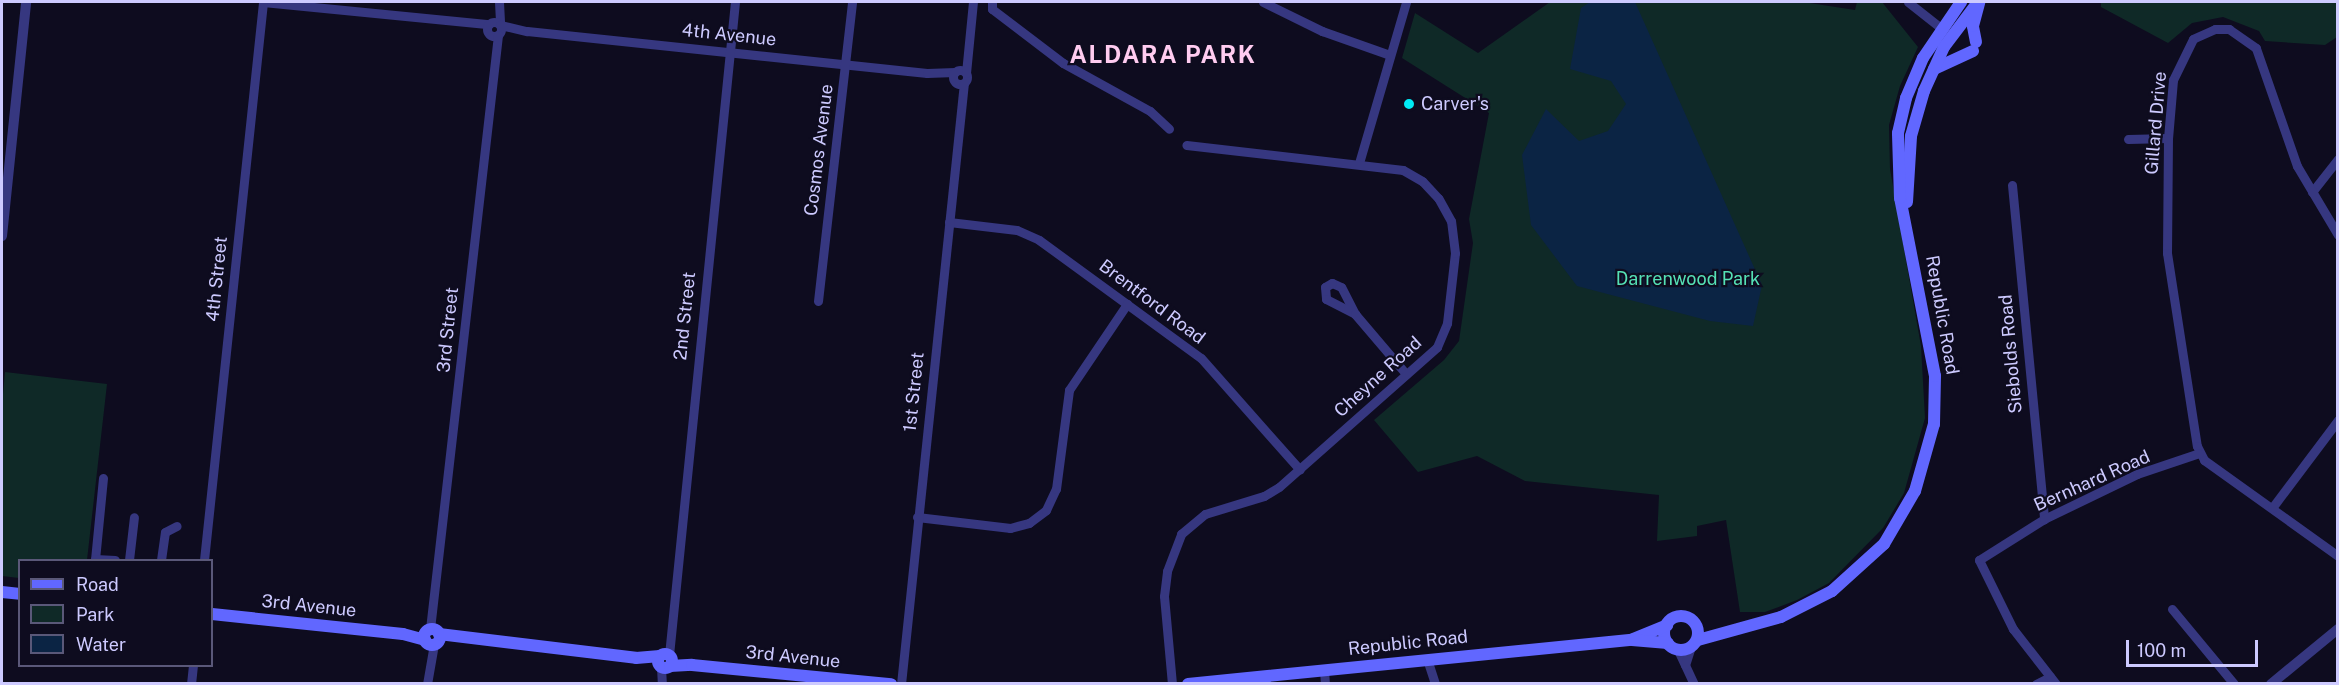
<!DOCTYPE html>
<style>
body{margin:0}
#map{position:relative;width:2339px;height:685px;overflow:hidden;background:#0e0c1f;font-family:"Public Sans",sans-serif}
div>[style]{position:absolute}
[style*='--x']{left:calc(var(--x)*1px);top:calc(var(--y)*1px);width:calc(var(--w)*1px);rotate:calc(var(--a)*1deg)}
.green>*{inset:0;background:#0f2927}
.water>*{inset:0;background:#0b2444}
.minor>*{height:9px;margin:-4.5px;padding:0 4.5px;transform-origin:4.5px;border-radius:4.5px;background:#363780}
.minor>.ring{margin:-4.5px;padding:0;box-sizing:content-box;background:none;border:9px solid #363780;border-radius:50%}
.tertiary>*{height:10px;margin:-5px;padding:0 5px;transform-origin:5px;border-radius:5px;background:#363780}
.secondary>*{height:12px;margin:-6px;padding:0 6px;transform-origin:6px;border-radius:6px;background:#6167ff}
.secondary>.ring{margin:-6px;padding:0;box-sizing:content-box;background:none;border:12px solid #6167ff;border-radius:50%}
.dots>*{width:16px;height:16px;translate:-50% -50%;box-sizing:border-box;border:3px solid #0e0c1f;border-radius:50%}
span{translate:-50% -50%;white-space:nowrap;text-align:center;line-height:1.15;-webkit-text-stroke:4.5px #0e0c1f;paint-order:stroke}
.street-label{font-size:18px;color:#cdcaff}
.poi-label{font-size:18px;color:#cdcaff}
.left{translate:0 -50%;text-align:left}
.park-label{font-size:18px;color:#55e1b6}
.district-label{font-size:24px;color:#ffccf0;font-weight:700;letter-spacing:1.5px}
.frame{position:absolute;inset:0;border:3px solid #cdcaff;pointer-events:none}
.legend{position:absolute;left:18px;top:559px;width:195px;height:108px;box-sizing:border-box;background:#0e0c1f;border:2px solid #5a5879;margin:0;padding:8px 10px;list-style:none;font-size:18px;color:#cdcaff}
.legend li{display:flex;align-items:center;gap:12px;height:30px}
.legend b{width:30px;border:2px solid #5a5879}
.scale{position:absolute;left:2126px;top:640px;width:132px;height:27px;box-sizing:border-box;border:3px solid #cdcaff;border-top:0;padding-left:8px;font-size:18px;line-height:21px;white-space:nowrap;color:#cdcaff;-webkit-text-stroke:4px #0e0c1f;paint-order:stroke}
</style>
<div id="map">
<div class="green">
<div style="clip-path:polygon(1550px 2px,1803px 2px,1855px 10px,1857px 2px,1882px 2px,1918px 47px,1900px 86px,1889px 125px,1890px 169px,1921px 346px,1925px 418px,1904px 493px,1883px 528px,1829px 583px,1797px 600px,1765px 612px,1740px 612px,1726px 520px,1697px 526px,1697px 536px,1657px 541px,1659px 495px,1525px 481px,1477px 456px,1418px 472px,1374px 420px,1444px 360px,1459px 341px,1473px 243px,1469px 219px,1489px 113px,1402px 58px,1415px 13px,1478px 53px)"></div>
<div style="clip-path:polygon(2101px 2px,2337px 2px,2337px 37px,2325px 45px,2265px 41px,2259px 31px,2223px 17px,2192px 23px,2168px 43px,2101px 7px)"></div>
<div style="clip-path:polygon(5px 372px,107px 384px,87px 560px,20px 560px,19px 578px,2px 576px,2px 405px)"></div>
</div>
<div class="water">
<div style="clip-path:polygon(1590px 2px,1635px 2px,1762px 285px,1753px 326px,1710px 321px,1577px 286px,1531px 225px,1522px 155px,1546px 109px,1579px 141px,1608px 131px,1626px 104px,1611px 81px,1570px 69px,1581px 8px)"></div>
</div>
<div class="minor">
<div style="--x:263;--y:2;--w:227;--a:5.6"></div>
<div style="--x:499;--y:2;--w:22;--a:87"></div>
<div style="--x:992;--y:2;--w:7;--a:90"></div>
<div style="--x:992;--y:9;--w:89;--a:37.3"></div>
<div style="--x:1063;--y:63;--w:99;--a:28.9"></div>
<div style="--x:1150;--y:111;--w:26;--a:43"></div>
<div style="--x:1263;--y:2;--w:66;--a:26.2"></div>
<div style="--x:1322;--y:31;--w:72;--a:19.4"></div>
<div style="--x:1908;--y:2;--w:48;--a:38.3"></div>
<div class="ring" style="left:487px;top:22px;width:5px;height:5px"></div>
<div style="--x:500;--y:25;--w:28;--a:13"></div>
<div style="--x:527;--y:31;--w:402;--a:6"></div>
<div style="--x:927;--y:73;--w:28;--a:-2"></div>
<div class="ring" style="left:953px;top:70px;width:5px;height:5px"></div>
<div style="--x:966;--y:73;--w:71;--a:-84.4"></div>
<div style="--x:2128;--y:139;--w:40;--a:-1.4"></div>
<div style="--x:1359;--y:163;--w:168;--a:-73.7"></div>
<div style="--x:2012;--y:185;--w:336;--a:84.5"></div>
<div style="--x:2312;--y:192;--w:42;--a:-51.8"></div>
<div style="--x:949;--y:222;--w:68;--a:6.7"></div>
<div style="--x:1017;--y:230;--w:24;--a:24"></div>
<div style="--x:1039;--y:240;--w:200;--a:36.1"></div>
<div style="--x:1201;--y:358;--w:149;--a:48.5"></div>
<div style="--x:2338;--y:235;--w:80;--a:-120.7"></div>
<div style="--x:2297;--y:166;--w:125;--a:-109.2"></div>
<div style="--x:2256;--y:48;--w:33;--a:-145"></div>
<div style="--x:2229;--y:29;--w:14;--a:180"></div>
<div style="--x:2215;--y:29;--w:24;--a:156"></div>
<div style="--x:2193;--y:39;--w:46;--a:116"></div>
<div style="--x:2173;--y:80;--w:58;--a:94.9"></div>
<div style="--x:2168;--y:138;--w:115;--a:90.5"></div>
<div style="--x:2167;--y:253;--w:195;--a:81.2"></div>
<div style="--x:2197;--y:446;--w:16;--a:63"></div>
<div style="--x:2204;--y:460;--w:165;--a:35.6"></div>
<div style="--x:818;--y:301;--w:301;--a:-83.5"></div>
<div style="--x:1355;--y:314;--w:30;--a:-117"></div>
<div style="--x:1341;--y:287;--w:10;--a:-156"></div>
<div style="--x:1332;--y:283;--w:8;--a:150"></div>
<div style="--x:1325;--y:287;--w:12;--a:85"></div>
<div style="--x:1326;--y:299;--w:33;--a:27"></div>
<div style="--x:1355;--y:314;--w:79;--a:49.6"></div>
<div style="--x:103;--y:478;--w:81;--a:95.6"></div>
<div style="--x:95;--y:559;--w:20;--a:3"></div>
<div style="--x:2272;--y:508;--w:110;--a:-53.1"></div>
<div style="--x:917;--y:517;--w:94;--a:6.7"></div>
<div style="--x:1010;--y:528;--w:20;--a:-15"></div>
<div style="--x:1029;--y:523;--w:21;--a:-37"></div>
<div style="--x:1046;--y:510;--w:23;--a:-65"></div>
<div style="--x:1056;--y:489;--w:100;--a:-82.5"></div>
<div style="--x:1069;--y:390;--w:104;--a:-56"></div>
<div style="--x:129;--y:560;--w:43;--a:-83.4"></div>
<div style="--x:161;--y:560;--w:28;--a:-82"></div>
<div style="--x:165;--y:532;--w:13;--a:-27"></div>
<div style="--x:204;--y:560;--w:561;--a:-83.96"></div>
<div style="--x:2172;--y:609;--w:97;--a:50.4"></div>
<div style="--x:430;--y:629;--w:598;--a:-83.47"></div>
<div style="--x:1678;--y:650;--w:38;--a:65"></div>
<div style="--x:669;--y:655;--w:656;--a:-84.23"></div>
<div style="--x:1427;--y:659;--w:26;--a:72"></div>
<div style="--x:1685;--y:665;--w:19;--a:-72"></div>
<div style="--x:661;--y:667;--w:17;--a:87"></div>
<div style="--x:1324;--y:670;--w:14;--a:86"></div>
<div style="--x:191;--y:684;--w:18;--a:-84"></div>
<div style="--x:427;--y:684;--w:41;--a:-80.1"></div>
<div style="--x:901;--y:684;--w:604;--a:-84.02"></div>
<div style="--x:1172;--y:684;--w:88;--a:-95.2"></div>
<div style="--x:1164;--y:596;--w:25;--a:-83"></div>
<div style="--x:1167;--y:571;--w:40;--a:-69"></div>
<div style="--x:1181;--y:534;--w:31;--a:-40"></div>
<div style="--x:1205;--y:514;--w:62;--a:-17"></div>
<div style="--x:1264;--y:496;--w:17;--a:-31"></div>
<div style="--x:1279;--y:487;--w:211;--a:-41.5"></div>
<div style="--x:1437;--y:347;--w:26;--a:-67"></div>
<div style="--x:1447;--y:323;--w:70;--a:-83.5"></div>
<div style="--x:1455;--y:253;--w:32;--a:-97"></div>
<div style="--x:1451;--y:221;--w:26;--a:-119"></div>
<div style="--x:1438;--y:198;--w:23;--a:-133"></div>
<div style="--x:1422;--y:181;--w:22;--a:-150"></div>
<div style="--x:1403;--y:170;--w:218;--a:-173.4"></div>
<div style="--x:2036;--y:684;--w:16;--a:-27"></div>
<div style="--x:2056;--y:684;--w:70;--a:-128"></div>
<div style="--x:2013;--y:629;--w:77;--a:-116.2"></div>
<div style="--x:1979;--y:560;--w:77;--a:-32.2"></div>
<div style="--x:2044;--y:519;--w:103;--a:-25.8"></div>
<div style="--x:2137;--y:474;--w:65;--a:-18.7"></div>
</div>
<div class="tertiary">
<div style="--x:2;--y:236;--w:235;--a:-84.1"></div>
<div style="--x:2271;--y:684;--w:87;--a:-39.4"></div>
</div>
<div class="secondary">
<div style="--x:1976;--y:42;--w:16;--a:-101"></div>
<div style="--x:1973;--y:26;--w:24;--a:-75"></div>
<div style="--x:1934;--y:69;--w:43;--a:-24.8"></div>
<div style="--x:1907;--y:202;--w:66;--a:-86.5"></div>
<div style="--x:1911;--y:136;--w:47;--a:-73.9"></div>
<div style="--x:1924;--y:91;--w:48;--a:-65.6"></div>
<div style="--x:1944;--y:47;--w:56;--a:-52.9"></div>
<div style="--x:2;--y:592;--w:18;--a:6"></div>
<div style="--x:212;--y:614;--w:192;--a:6"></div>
<div style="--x:403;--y:634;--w:23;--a:15"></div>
<div class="ring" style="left:1664px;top:616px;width:22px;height:22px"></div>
<div class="ring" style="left:424px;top:629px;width:4px;height:4px"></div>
<div style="--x:439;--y:634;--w:198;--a:6.9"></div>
<div style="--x:636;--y:658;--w:24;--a:-5"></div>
<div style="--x:1633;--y:639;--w:37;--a:-22"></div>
<div style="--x:1698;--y:640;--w:86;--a:-15.5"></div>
<div style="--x:1781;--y:617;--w:57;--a:-27"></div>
<div style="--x:1832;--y:591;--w:70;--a:-42.1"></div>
<div style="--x:1884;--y:544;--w:61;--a:-59.7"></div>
<div style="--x:1915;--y:491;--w:70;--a:-74.2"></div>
<div style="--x:1934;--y:424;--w:48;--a:-88.8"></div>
<div style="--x:1935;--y:376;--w:181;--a:-101.1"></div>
<div style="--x:1900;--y:198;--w:65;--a:-91.8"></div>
<div style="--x:1898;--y:133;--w:36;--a:-77"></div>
<div style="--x:1906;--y:98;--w:43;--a:-67"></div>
<div style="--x:1923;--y:58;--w:68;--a:-55.8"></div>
<div class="ring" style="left:658px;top:654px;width:2px;height:2px"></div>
<div style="--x:670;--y:666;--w:22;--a:-3"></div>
<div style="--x:692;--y:665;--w:200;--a:5.5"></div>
<div style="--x:1188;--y:684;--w:446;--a:-5.7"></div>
<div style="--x:1632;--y:640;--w:36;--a:5"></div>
</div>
<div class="dots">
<div style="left:1409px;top:104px;background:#00ebf5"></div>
</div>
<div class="street-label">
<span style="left:729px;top:35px;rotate:6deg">4th Avenue</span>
<span style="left:2156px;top:123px;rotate:-85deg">Gillard Drive</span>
<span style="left:819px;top:150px;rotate:-83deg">Cosmos Avenue</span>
<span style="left:217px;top:279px;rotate:-84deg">4th Street</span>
<span style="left:1152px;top:302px;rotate:37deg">Brentford Road</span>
<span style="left:1942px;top:315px;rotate:80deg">Republic Road</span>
<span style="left:685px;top:316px;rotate:-84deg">2nd Street</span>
<span style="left:448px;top:330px;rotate:-84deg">3rd Street</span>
<span style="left:2011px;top:354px;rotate:-95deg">Siebolds Road</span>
<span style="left:1378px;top:377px;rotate:-42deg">Cheyne Road</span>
<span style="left:914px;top:392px;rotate:-84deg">1st Street</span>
<span style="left:2092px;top:481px;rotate:-24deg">Bernhard Road</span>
<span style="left:309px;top:606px;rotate:6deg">3rd Avenue</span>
<span style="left:1408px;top:643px;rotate:-6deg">Republic Road</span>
<span style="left:793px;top:657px;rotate:6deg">3rd Avenue</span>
</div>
<div class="poi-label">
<span class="left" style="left:1421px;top:104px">Carver's</span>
</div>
<div class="park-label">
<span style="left:1688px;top:279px">Darrenwood Park</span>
</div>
<div class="district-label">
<span style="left:1163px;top:55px">ALDARA PARK</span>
</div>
<div class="frame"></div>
<ul class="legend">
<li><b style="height:8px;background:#6167ff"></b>Road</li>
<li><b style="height:16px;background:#0f2927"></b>Park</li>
<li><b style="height:16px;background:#0b2444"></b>Water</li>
</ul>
<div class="scale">100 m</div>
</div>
